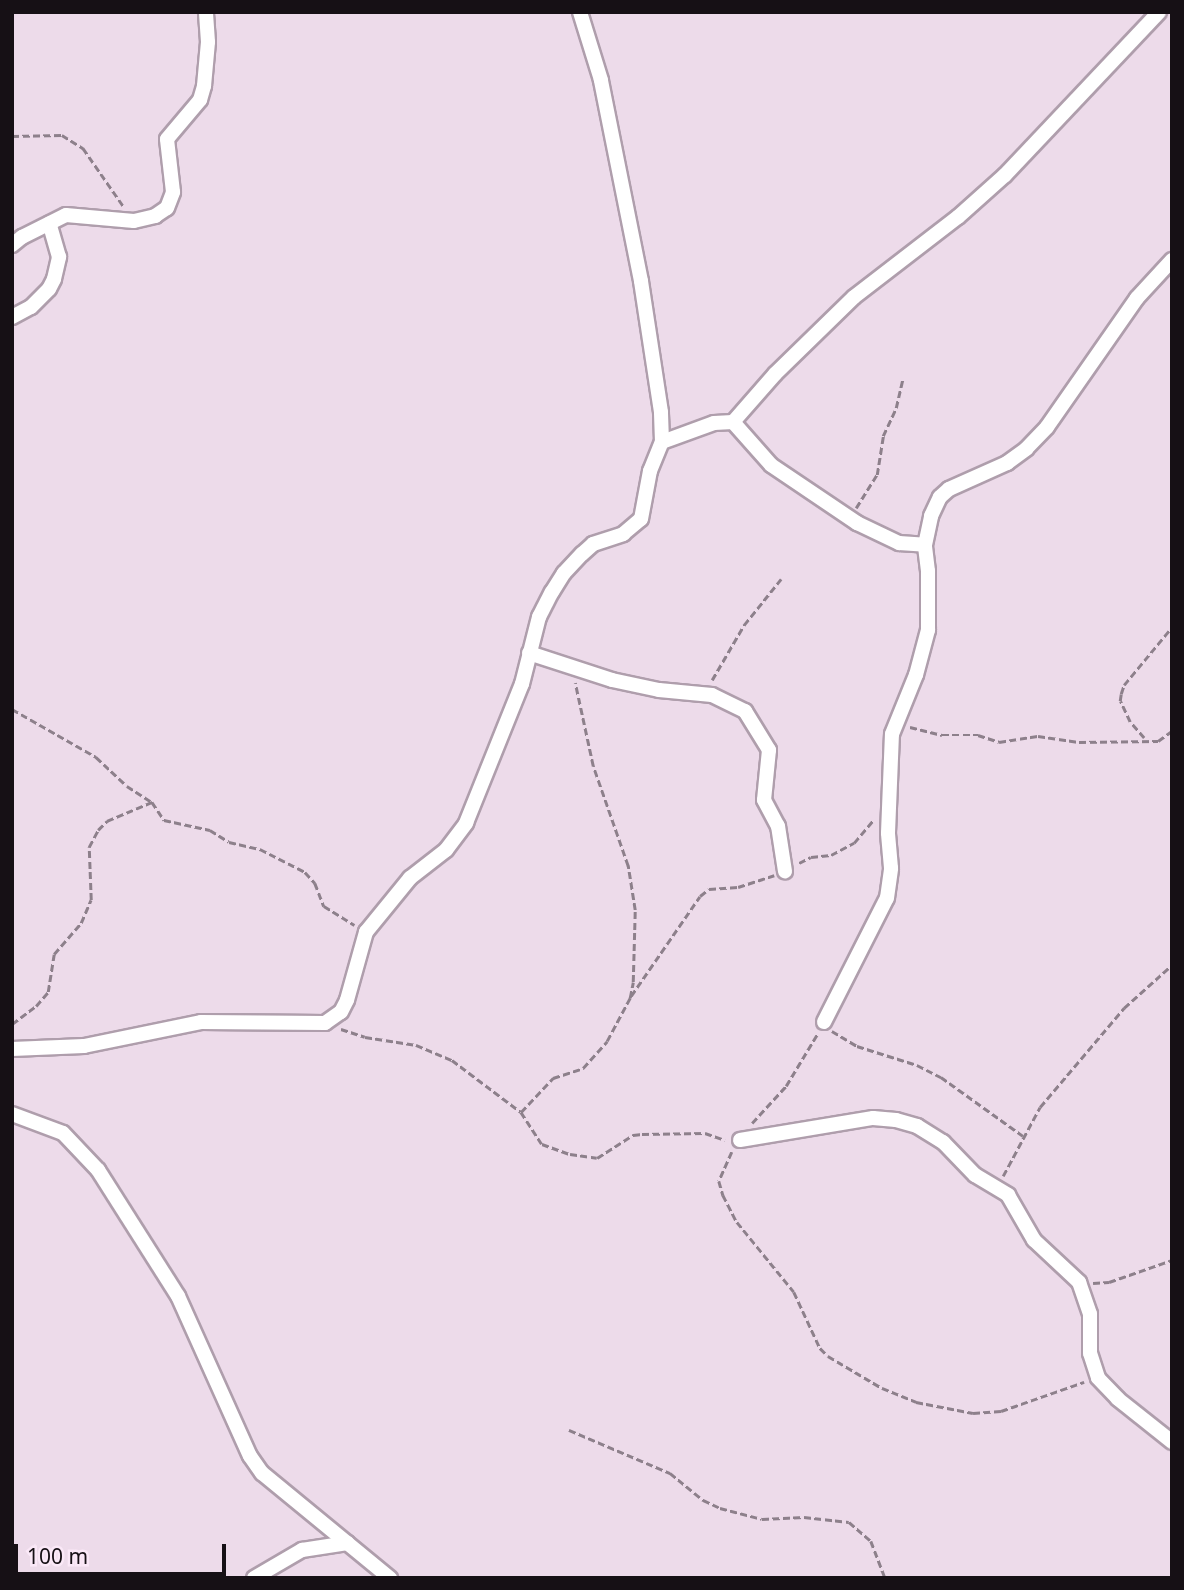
<!DOCTYPE html>
<style>
body{margin:0}
#map{position:relative;width:1184px;height:1590px;overflow:hidden;background:#eddbea;font-family:"Noto Sans",sans-serif}
div>[style]{position:absolute}
[style*='--x']{left:calc(var(--x)*1px);top:calc(var(--y)*1px);width:calc(var(--w)*1px);rotate:calc(var(--a)*1deg)}
.path>*{height:2.5px;margin-top:-1.25px;transform-origin:0;background:repeating-linear-gradient(90deg,#8d808b 0 7px,transparent 0 10.5px)}
.roads{filter:drop-shadow(2px 0 #af9eac) drop-shadow(-2px 0 #af9eac) drop-shadow(0 2px #af9eac) drop-shadow(0 -2px #af9eac)}
.street>*{height:14px;margin:-7px;padding:0 7px;transform-origin:7px;border-radius:7px;background:#fff}
span{translate:-50% -50%;white-space:nowrap;text-align:center;line-height:1.15;-webkit-text-stroke:5px #fae8f7;paint-order:stroke}
.frame{position:absolute;inset:0;border:14px solid #161015;pointer-events:none}
.scale{position:absolute;left:14px;top:1544px;width:212px;height:32px;box-sizing:border-box;border:4px solid #161015;border-top:0;padding-left:9px;font-size:21px;line-height:24px;white-space:nowrap;color:#161015;-webkit-text-stroke:5px #fae8f7;paint-order:stroke}
</style>
<div id="map">
<div class="path">
<div style="--x:12;--y:136;--w:50;--a:-1.1"></div>
<div style="--x:62;--y:135;--w:25;--a:32"></div>
<div style="--x:83;--y:148;--w:72;--a:55.2"></div>
<div style="--x:856;--y:508;--w:39;--a:-58"></div>
<div style="--x:877;--y:475;--w:39;--a:-81"></div>
<div style="--x:883;--y:436;--w:31;--a:-65"></div>
<div style="--x:896;--y:408;--w:31;--a:-77"></div>
<div style="--x:712;--y:680;--w:64;--a:-59.8"></div>
<div style="--x:744;--y:625;--w:59;--a:-51.2"></div>
<div style="--x:12;--y:709;--w:97;--a:29.7"></div>
<div style="--x:96;--y:757;--w:42;--a:43.1"></div>
<div style="--x:127;--y:786;--w:30;--a:33"></div>
<div style="--x:152;--y:802;--w:22;--a:56"></div>
<div style="--x:164;--y:820;--w:47;--a:12.3"></div>
<div style="--x:210;--y:830;--w:22;--a:32"></div>
<div style="--x:229;--y:842;--w:32;--a:13"></div>
<div style="--x:260;--y:849;--w:51;--a:27.1"></div>
<div style="--x:305;--y:872;--w:15;--a:48"></div>
<div style="--x:315;--y:883;--w:25;--a:69"></div>
<div style="--x:324;--y:906;--w:36;--a:32"></div>
<div style="--x:910;--y:727;--w:33;--a:14"></div>
<div style="--x:942;--y:735;--w:36;--a:0"></div>
<div style="--x:978;--y:735;--w:22;--a:18"></div>
<div style="--x:999;--y:742;--w:39;--a:-9"></div>
<div style="--x:1038;--y:736;--w:41;--a:8.3"></div>
<div style="--x:1079;--y:742;--w:79;--a:-0.7"></div>
<div style="--x:1158;--y:741;--w:17;--a:-36"></div>
<div style="--x:1144;--y:738;--w:21;--a:-131"></div>
<div style="--x:1130;--y:722;--w:23;--a:-115"></div>
<div style="--x:1120;--y:701;--w:7;--a:-82"></div>
<div style="--x:1121;--y:694;--w:9;--a:-72"></div>
<div style="--x:1124;--y:685;--w:75;--a:-50.4"></div>
<div style="--x:799;--y:863;--w:13;--a:-27"></div>
<div style="--x:811;--y:857;--w:20;--a:-6"></div>
<div style="--x:831;--y:855;--w:26;--a:-28"></div>
<div style="--x:854;--y:843;--w:31;--a:-50"></div>
<div style="--x:631;--y:996;--w:121;--a:-55.4"></div>
<div style="--x:700;--y:896;--w:11;--a:-38"></div>
<div style="--x:709;--y:889;--w:29;--a:-4"></div>
<div style="--x:738;--y:887;--w:38;--a:-18"></div>
<div style="--x:12;--y:1024;--w:30;--a:-37"></div>
<div style="--x:36;--y:1006;--w:18;--a:-49"></div>
<div style="--x:48;--y:992;--w:38;--a:-81"></div>
<div style="--x:54;--y:954;--w:41;--a:-48.9"></div>
<div style="--x:81;--y:923;--w:25;--a:-67"></div>
<div style="--x:91;--y:900;--w:53;--a:-92.2"></div>
<div style="--x:89;--y:847;--w:19;--a:-62"></div>
<div style="--x:98;--y:830;--w:13;--a:-45"></div>
<div style="--x:107;--y:821;--w:49;--a:-22.9"></div>
<div style="--x:341;--y:1029;--w:25;--a:18"></div>
<div style="--x:365;--y:1037;--w:52;--a:8.9"></div>
<div style="--x:416;--y:1045;--w:39;--a:23"></div>
<div style="--x:452;--y:1060;--w:86;--a:37"></div>
<div style="--x:521;--y:1112;--w:38;--a:57"></div>
<div style="--x:542;--y:1144;--w:30;--a:20"></div>
<div style="--x:570;--y:1154;--w:27;--a:8"></div>
<div style="--x:597;--y:1158;--w:43;--a:-32.6"></div>
<div style="--x:633;--y:1135;--w:9;--a:-6"></div>
<div style="--x:642;--y:1134;--w:63;--a:-0.9"></div>
<div style="--x:705;--y:1133;--w:21;--a:19"></div>
<div style="--x:832;--y:1031;--w:29;--a:31"></div>
<div style="--x:857;--y:1046;--w:63;--a:17.6"></div>
<div style="--x:917;--y:1065;--w:27;--a:27"></div>
<div style="--x:941;--y:1077;--w:101;--a:35.7"></div>
<div style="--x:521;--y:1112;--w:47;--a:-46.7"></div>
<div style="--x:553;--y:1078;--w:32;--a:-18"></div>
<div style="--x:583;--y:1068;--w:36;--a:-48"></div>
<div style="--x:607;--y:1041;--w:49;--a:-61.9"></div>
<div style="--x:630;--y:998;--w:16;--a:-79"></div>
<div style="--x:633;--y:982;--w:72;--a:-88.4"></div>
<div style="--x:635;--y:910;--w:45;--a:-99"></div>
<div style="--x:628;--y:866;--w:106;--a:-109.3"></div>
<div style="--x:593;--y:766;--w:85;--a:-102.2"></div>
<div style="--x:752;--y:1123;--w:50;--a:-47.4"></div>
<div style="--x:786;--y:1086;--w:62;--a:-58.9"></div>
<div style="--x:732;--y:1152;--w:32;--a:114"></div>
<div style="--x:719;--y:1181;--w:15;--a:74"></div>
<div style="--x:723;--y:1195;--w:30;--a:63"></div>
<div style="--x:737;--y:1222;--w:90;--a:50.8"></div>
<div style="--x:794;--y:1292;--w:62;--a:65.1"></div>
<div style="--x:820;--y:1348;--w:11;--a:45"></div>
<div style="--x:828;--y:1356;--w:63;--a:30.7"></div>
<div style="--x:882;--y:1388;--w:37;--a:22"></div>
<div style="--x:916;--y:1402;--w:58;--a:10.9"></div>
<div style="--x:973;--y:1413;--w:28;--a:-4"></div>
<div style="--x:1001;--y:1411;--w:88;--a:-19.3"></div>
<div style="--x:1003;--y:1176;--w:78;--a:-61.8"></div>
<div style="--x:1040;--y:1107;--w:130;--a:-49.7"></div>
<div style="--x:1124;--y:1008;--w:64;--a:-41.9"></div>
<div style="--x:1093;--y:1283;--w:16;--a:-4"></div>
<div style="--x:1109;--y:1282;--w:67;--a:-19.2"></div>
<div style="--x:569;--y:1430;--w:110;--a:23.1"></div>
<div style="--x:670;--y:1473;--w:43;--a:39.3"></div>
<div style="--x:703;--y:1500;--w:19;--a:25"></div>
<div style="--x:720;--y:1508;--w:43;--a:14.7"></div>
<div style="--x:762;--y:1519;--w:42;--a:-2.7"></div>
<div style="--x:804;--y:1517;--w:45;--a:6.3"></div>
<div style="--x:849;--y:1522;--w:29;--a:41"></div>
<div style="--x:871;--y:1541;--w:40;--a:69"></div>
</div>
<div class="roads">
<div class="street">
<div style="--x:12;--y:245;--w:13;--a:-39"></div>
<div style="--x:22;--y:237;--w:49;--a:-26.6"></div>
<div style="--x:66;--y:215;--w:68;--a:5"></div>
<div style="--x:134;--y:221;--w:22;--a:-13"></div>
<div style="--x:155;--y:216;--w:14;--a:-34"></div>
<div style="--x:167;--y:208;--w:17;--a:-69"></div>
<div style="--x:173;--y:192;--w:53;--a:-96.5"></div>
<div style="--x:167;--y:139;--w:51;--a:-49.8"></div>
<div style="--x:200;--y:100;--w:15;--a:-74"></div>
<div style="--x:204;--y:86;--w:44;--a:-84.8"></div>
<div style="--x:208;--y:42;--w:30;--a:-94"></div>
<div style="--x:12;--y:317;--w:21;--a:-28"></div>
<div style="--x:31;--y:307;--w:25;--a:-45"></div>
<div style="--x:49;--y:289;--w:11;--a:-63"></div>
<div style="--x:54;--y:279;--w:23;--a:-77"></div>
<div style="--x:59;--y:257;--w:35;--a:-106"></div>
<div style="--x:733;--y:422;--w:64;--a:-48.8"></div>
<div style="--x:775;--y:374;--w:110;--a:-44.3"></div>
<div style="--x:854;--y:297;--w:131;--a:-37.6"></div>
<div style="--x:958;--y:217;--w:63;--a:-41.8"></div>
<div style="--x:1005;--y:175;--w:224;--a:-46.6"></div>
<div style="--x:662;--y:442;--w:55;--a:-20.1"></div>
<div style="--x:714;--y:423;--w:19;--a:-3"></div>
<div style="--x:733;--y:422;--w:57;--a:48.5"></div>
<div style="--x:771;--y:465;--w:104;--a:34"></div>
<div style="--x:857;--y:523;--w:47;--a:25.5"></div>
<div style="--x:899;--y:543;--w:26;--a:4"></div>
<div style="--x:529;--y:653;--w:87;--a:18"></div>
<div style="--x:612;--y:680;--w:48;--a:12"></div>
<div style="--x:659;--y:690;--w:53;--a:5.4"></div>
<div style="--x:712;--y:695;--w:37;--a:26"></div>
<div style="--x:745;--y:711;--w:46;--a:58.4"></div>
<div style="--x:769;--y:750;--w:50;--a:95.7"></div>
<div style="--x:764;--y:800;--w:30;--a:62"></div>
<div style="--x:778;--y:826;--w:46;--a:81.2"></div>
<div style="--x:824;--y:1022;--w:139;--a:-63.1"></div>
<div style="--x:887;--y:898;--w:30;--a:-82"></div>
<div style="--x:891;--y:868;--w:35;--a:-95"></div>
<div style="--x:888;--y:833;--w:99;--a:-87.7"></div>
<div style="--x:892;--y:734;--w:64;--a:-67.9"></div>
<div style="--x:916;--y:675;--w:47;--a:-75.1"></div>
<div style="--x:928;--y:630;--w:59;--a:-90"></div>
<div style="--x:928;--y:571;--w:26;--a:-97"></div>
<div style="--x:925;--y:545;--w:30;--a:-78"></div>
<div style="--x:931;--y:516;--w:21;--a:-65"></div>
<div style="--x:940;--y:497;--w:12;--a:-42"></div>
<div style="--x:949;--y:489;--w:64;--a:-24.1"></div>
<div style="--x:1007;--y:463;--w:24;--a:-36"></div>
<div style="--x:1026;--y:449;--w:30;--a:-46"></div>
<div style="--x:1047;--y:427;--w:157;--a:-55.1"></div>
<div style="--x:1137;--y:298;--w:52;--a:-47.4"></div>
<div style="--x:12;--y:1049;--w:72;--a:-2.4"></div>
<div style="--x:84;--y:1046;--w:119;--a:-11.6"></div>
<div style="--x:201;--y:1022;--w:124;--a:0.5"></div>
<div style="--x:325;--y:1023;--w:19;--a:-35"></div>
<div style="--x:341;--y:1012;--w:13;--a:-63"></div>
<div style="--x:347;--y:1000;--w:71;--a:-74.4"></div>
<div style="--x:366;--y:932;--w:70;--a:-50.8"></div>
<div style="--x:410;--y:878;--w:46;--a:-37.9"></div>
<div style="--x:446;--y:850;--w:34;--a:-53"></div>
<div style="--x:466;--y:823;--w:150;--a:-68.1"></div>
<div style="--x:522;--y:684;--w:69;--a:-75.8"></div>
<div style="--x:539;--y:617;--w:28;--a:-63"></div>
<div style="--x:552;--y:592;--w:22;--a:-58"></div>
<div style="--x:564;--y:573;--w:26;--a:-47"></div>
<div style="--x:582;--y:554;--w:15;--a:-42"></div>
<div style="--x:593;--y:544;--w:32;--a:-18"></div>
<div style="--x:623;--y:534;--w:23;--a:-40"></div>
<div style="--x:641;--y:519;--w:49;--a:-79.4"></div>
<div style="--x:650;--y:471;--w:31;--a:-68"></div>
<div style="--x:662;--y:442;--w:30;--a:-92"></div>
<div style="--x:661;--y:412;--w:133;--a:-98.7"></div>
<div style="--x:641;--y:281;--w:205;--a:-101.3"></div>
<div style="--x:601;--y:80;--w:71;--a:-107.2"></div>
<div style="--x:12;--y:1114;--w:54;--a:20.4"></div>
<div style="--x:63;--y:1133;--w:51;--a:46.6"></div>
<div style="--x:98;--y:1170;--w:149;--a:57.6"></div>
<div style="--x:178;--y:1296;--w:175;--a:65.8"></div>
<div style="--x:250;--y:1456;--w:21;--a:55"></div>
<div style="--x:262;--y:1473;--w:166;--a:39.4"></div>
<div style="--x:740;--y:1140;--w:135;--a:-9.4"></div>
<div style="--x:873;--y:1118;--w:23;--a:5"></div>
<div style="--x:896;--y:1120;--w:22;--a:16"></div>
<div style="--x:917;--y:1126;--w:31;--a:32"></div>
<div style="--x:943;--y:1142;--w:46;--a:45.9"></div>
<div style="--x:975;--y:1175;--w:39;--a:31"></div>
<div style="--x:1008;--y:1195;--w:52;--a:60"></div>
<div style="--x:1034;--y:1240;--w:62;--a:43"></div>
<div style="--x:1079;--y:1282;--w:34;--a:71"></div>
<div style="--x:1090;--y:1314;--w:39;--a:90"></div>
<div style="--x:1090;--y:1353;--w:26;--a:72"></div>
<div style="--x:1098;--y:1378;--w:29;--a:46"></div>
<div style="--x:1118;--y:1399;--w:69;--a:38.5"></div>
<div style="--x:254;--y:1578;--w:56;--a:-30.3"></div>
<div style="--x:302;--y:1550;--w:46;--a:-8.8"></div>
</div>
</div>
<div class="frame"></div>
<div class="scale">100 m</div>
</div>
